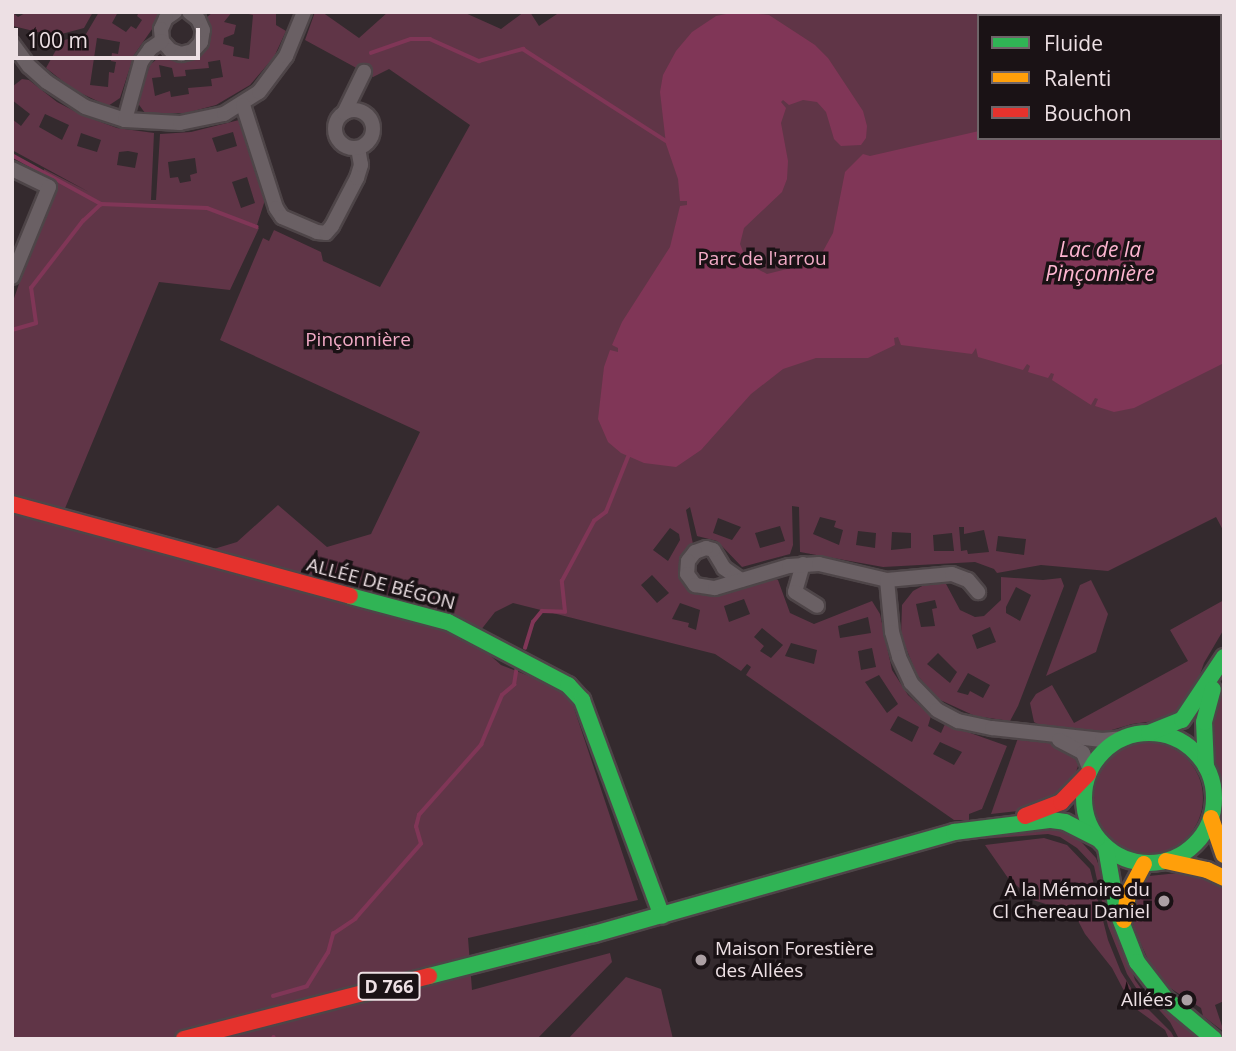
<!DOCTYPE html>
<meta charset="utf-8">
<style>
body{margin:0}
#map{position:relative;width:1236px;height:1051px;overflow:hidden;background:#342a2e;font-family:"Open Sans",sans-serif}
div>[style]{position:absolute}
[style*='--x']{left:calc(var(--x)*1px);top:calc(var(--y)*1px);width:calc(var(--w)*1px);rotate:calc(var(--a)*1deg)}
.green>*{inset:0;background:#603547}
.round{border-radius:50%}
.water>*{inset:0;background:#803657}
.stream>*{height:3.5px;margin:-1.75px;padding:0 1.75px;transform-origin:1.75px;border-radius:1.75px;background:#803657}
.roads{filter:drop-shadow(2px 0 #4e4548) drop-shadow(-2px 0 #4e4548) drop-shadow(0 2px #4e4548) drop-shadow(0 -2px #4e4548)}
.street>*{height:14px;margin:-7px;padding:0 7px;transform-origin:7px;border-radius:7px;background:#6a6064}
.street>.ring{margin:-7px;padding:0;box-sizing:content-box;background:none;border:14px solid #6a6064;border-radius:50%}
.fast>*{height:16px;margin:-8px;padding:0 8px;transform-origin:8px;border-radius:8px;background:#30b455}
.fast>.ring{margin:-8px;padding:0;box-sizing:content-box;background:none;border:16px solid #30b455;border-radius:50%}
.slow>*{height:16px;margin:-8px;padding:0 8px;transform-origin:8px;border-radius:8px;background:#ff9f0a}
.jam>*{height:16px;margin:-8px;padding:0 8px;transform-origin:8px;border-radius:8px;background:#e5322d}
.dots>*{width:19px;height:19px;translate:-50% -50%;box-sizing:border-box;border:4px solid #1a1215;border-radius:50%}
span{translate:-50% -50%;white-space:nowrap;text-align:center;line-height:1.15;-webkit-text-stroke:7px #1a1215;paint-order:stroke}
.shield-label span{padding:2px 5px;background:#1a1215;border:2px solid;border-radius:5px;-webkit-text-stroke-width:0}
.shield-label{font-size:18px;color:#ede0e4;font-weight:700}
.park-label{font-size:19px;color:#f2abc6}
.street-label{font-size:19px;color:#ede0e4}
.poi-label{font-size:19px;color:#ede0e4}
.right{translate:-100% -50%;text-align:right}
.left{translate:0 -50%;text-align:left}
.water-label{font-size:21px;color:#fdb5d0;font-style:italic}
.frame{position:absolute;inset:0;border:14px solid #ede0e4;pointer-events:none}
.legend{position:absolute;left:977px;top:14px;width:245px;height:126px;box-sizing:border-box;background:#1a1215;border:2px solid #6e6468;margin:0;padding:9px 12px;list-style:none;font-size:21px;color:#ede0e4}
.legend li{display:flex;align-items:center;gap:14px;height:35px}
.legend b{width:35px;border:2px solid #6e6468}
.scale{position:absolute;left:14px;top:28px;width:186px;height:32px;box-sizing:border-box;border:4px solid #ede0e4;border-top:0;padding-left:9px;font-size:21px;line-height:24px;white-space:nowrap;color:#ede0e4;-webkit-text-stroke:5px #1a1215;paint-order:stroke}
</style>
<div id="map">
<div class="green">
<div style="clip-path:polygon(12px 12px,18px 17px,27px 12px,93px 12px,84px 28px,54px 36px,13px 26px)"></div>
<div style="clip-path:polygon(evenodd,99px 12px,118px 12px,112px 23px,126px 32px,131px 26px,136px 29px,142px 20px,137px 16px,139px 12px,164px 12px,134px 55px,120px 98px,108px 106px,74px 90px,46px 68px,61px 41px,86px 34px,99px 12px,97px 38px,120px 42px,118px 54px,112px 53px,111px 61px,116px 62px,114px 73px,109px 72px,108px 87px,90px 85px,97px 38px)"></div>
<div style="clip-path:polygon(evenodd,213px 12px,232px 12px,224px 22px,236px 25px,234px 34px,224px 38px,223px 44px,234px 47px,233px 56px,249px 59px,253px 15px,240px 12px,276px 14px,276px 25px,286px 31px,274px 57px,250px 85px,216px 105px,186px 113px,145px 113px,137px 102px,150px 65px,159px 57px,185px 61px,197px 57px,211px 37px,206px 18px,213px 12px,220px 60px,223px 77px,211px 79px,212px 86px,188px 88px,189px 94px,171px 97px,170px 91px,155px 96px,152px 78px,161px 77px,159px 65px,172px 68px,174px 77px,186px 76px,185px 70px,209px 68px,208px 62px,220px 60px)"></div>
<div style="clip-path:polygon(evenodd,315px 12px,322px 12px,359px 38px,388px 12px,463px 12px,501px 29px,524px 12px,530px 12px,539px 26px,560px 12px,1224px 12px,1224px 532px,1216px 517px,1108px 571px,1041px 565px,997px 573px,994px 569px,975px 562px,883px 567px,800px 552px,799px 507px,792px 506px,793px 545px,790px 554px,742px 567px,717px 541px,697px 536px,690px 507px,686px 510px,693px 544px,683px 552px,679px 567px,688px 588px,699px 593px,713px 593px,772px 577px,778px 580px,790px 613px,814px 624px,872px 601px,880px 614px,892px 670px,908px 695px,931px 716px,928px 726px,941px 733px,945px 724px,1007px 746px,982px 809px,969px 814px,969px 820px,954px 820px,746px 675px,751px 667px,747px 664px,741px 671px,715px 654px,513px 603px,495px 612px,473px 640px,501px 665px,547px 683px,571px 699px,638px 900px,468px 938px,472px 990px,610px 953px,612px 962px,537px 1039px,12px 1039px,12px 304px,37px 232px,44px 169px,89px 192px,12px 150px,12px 119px,21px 126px,30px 114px,12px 100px,12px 87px,22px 79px,29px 80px,57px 102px,82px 115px,117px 128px,154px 133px,151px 200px,156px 200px,160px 134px,191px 132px,239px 120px,265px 200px,257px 225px,245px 221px,259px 228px,230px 290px,159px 282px,61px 518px,197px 554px,237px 542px,278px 505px,327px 547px,371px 534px,420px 432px,220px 340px,263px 238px,269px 241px,274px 230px,321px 252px,323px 261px,380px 287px,470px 125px,389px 69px,373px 77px,305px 40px,315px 12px,979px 16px,1220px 16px,1220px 138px,979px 138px,979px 16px,315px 12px,45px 114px,69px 125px,62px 140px,39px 127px,45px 114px,315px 12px,233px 132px,237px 146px,217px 152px,212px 138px,233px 132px,315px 12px,81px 133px,101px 140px,97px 152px,77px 146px,81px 133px,315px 12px,128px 151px,138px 153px,135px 168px,117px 165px,119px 152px,128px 151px,315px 12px,195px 158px,197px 173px,190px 175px,191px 181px,180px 183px,178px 177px,170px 178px,168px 162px,195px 158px,315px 12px,247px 177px,255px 203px,241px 208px,232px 182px,247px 177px,315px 12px,820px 517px,836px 521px,834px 527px,843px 530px,839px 545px,813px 534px,820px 517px,315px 12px,718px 518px,741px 527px,732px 540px,713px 533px,718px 518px,315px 12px,780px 526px,785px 541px,760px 548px,755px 533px,780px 526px,315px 12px,959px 527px,964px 527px,964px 534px,984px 530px,989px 552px,968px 554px,967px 550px,961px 551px,959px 527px,315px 12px,670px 528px,679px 534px,680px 540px,668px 561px,653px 550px,670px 528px,315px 12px,858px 531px,876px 533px,875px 548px,856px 545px,858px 531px,315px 12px,892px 532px,911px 533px,911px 548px,891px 550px,892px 532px,315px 12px,952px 533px,954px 551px,934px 551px,933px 535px,952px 533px,315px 12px,998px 536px,1026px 539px,1024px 555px,996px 551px,998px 536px,315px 12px,652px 575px,669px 593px,657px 603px,641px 585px,652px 575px,315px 12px,744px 599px,750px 614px,729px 622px,724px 606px,744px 599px,315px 12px,680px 603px,700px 610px,696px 630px,688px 627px,689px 623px,672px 619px,680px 603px,315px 12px,868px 617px,871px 633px,840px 638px,838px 626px,868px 617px,315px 12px,762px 628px,783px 645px,771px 658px,760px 651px,764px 646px,754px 637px,762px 628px,315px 12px,791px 643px,817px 650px,814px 664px,785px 656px,791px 643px,315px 12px,872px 648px,876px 667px,861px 670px,858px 651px,872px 648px,315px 12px,879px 675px,898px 704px,887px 713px,865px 682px,879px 675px,315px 12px,898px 716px,919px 727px,912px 742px,890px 730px,898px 716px,315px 12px,940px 742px,962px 752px,954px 765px,933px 754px,940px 742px)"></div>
<div style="clip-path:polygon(evenodd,1001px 577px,1043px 580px,1061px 578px,1064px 586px,1018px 706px,1010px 721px,975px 716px,938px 699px,917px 675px,901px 636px,902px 605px,913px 591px,924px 585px,945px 582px,960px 610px,975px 617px,984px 616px,1001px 600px,1001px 577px,1016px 587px,1031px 595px,1020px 621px,1006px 613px,1006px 607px,1016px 587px,1001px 577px,935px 600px,937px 608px,932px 609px,935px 626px,921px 627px,916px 604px,935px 600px,1001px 577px,990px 627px,996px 642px,977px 649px,972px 635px,990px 627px,1001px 577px,938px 653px,957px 672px,950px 683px,927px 664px,938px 653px,1001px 577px,968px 673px,990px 685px,983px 698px,970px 691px,968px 695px,957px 692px,968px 673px)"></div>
<div style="clip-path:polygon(1091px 580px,1108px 614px,1096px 652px,1046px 676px,1080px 585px)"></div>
<div style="clip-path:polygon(1224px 600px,1224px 629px,1204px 663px,1193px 694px,1169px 719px,1132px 724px,1098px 734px,1045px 728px,1034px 722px,1030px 703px,1036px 694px,1052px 685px,1074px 723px,1188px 661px,1170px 630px)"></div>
<div style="clip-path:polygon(1224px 681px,1224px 830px,1222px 794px,1208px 744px)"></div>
<div style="clip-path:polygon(1018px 738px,1067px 746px,1081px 757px,1076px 772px,1061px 794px,1026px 810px,991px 814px)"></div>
<div class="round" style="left:1091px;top:742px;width:112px;height:112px"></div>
<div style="clip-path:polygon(1040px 824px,1074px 834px,1096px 858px,1104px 879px,1097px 880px,1094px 866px,1077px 848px,1060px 837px,1048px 834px,981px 839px)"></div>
<div style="clip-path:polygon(1044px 838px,1067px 845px,1090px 869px,1108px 940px,1121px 972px,1138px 999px,1171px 1032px,1175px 1039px,1169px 1039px,1165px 1030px,1132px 1006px,1112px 968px,1085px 934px,1074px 913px,1033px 900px,1008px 878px,985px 845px)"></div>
<div style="clip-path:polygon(1188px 872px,1224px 885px,1224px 1001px,1215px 1005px,1224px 1032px,1203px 1016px,1201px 1008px,1170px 988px,1151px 966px,1134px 929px,1131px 907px,1140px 882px,1149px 876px)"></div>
<div style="clip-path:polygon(1105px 884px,1135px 980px,1145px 994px,1142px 997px,1127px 974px,1108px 926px,1098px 885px)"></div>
<div style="clip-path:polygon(626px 977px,661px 989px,673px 1039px,568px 1039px)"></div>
<div style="clip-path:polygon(1152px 1002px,1161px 1004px,1207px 1039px,1179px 1039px,1170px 1022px)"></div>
</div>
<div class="water">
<div style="clip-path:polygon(736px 12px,769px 15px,815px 45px,828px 58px,863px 111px,867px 126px,866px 138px,861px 145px,841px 146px,834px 139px,826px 112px,817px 102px,803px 100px,789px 105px,783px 100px,781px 102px,786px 108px,781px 123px,788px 161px,787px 179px,782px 192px,744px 228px,740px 244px,748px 264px,767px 274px,799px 266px,822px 253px,833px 233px,845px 172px,863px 154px,870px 156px,979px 131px,979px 138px,1220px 138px,1220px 69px,1224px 70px,1224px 363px,1134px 408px,1114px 412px,1095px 406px,1098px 399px,1095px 398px,1091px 405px,1052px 380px,1054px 374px,1051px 373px,1048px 378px,1028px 372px,1030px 366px,1027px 364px,1023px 370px,978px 357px,976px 348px,972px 354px,901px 345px,898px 337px,894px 338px,895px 345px,868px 358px,816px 358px,783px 369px,751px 394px,701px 450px,676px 467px,644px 463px,621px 453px,608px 442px,598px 419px,604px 367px,610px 350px,618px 352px,618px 348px,612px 345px,622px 322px,670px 247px,680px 206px,687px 205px,687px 201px,680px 201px,678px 179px,666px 144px,660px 92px,663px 75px,676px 51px,692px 32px,716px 16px)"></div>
</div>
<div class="stream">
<div style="--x:371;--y:53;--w:42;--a:-19.3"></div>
<div style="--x:411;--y:39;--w:19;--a:0"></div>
<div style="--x:430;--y:39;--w:54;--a:24.2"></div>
<div style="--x:479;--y:61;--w:46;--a:-15.3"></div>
<div style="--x:523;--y:49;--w:172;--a:32.7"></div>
<div style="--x:12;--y:155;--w:102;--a:28.8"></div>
<div style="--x:101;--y:204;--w:106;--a:2.2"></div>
<div style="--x:207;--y:208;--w:53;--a:20.8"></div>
<div style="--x:12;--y:330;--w:25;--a:-16"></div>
<div style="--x:36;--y:323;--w:35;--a:-98"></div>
<div style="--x:31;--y:288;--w:85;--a:-52.2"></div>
<div style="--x:83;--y:221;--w:23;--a:-43"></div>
<div style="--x:525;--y:648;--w:27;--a:-73"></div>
<div style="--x:533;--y:622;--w:14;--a:-51"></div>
<div style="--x:542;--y:611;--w:23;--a:2"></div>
<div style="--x:565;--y:612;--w:31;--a:-96"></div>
<div style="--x:562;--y:581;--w:68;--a:-61.9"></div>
<div style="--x:594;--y:521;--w:15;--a:-37"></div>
<div style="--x:606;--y:512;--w:65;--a:-68.2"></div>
<div style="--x:273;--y:996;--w:35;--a:-16"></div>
<div style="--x:307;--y:986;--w:39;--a:-58"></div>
<div style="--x:328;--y:953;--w:20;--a:-75"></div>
<div style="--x:333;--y:934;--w:27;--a:-34"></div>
<div style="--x:355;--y:919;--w:100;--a:-48.7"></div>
<div style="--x:421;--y:844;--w:18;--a:-106"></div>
<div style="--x:416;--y:827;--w:12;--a:-76"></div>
<div style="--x:419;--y:815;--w:94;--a:-48.5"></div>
<div style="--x:481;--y:745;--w:54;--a:-67.2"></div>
<div style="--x:502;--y:695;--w:16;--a:-40"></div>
<div style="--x:514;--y:685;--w:18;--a:-81"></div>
<div style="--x:274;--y:1037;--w:2;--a:90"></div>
</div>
<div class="roads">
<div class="street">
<div style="--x:175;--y:12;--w:11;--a:146"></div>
<div style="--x:166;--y:18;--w:12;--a:114"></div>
<div style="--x:161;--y:29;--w:12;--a:85"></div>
<div style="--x:162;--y:41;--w:12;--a:48"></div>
<div style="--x:170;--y:50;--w:12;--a:20"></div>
<div style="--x:181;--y:54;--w:12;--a:-14"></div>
<div style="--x:193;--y:51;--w:12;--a:-48"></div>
<div style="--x:201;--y:42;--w:12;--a:-81"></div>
<div style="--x:203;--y:30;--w:12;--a:-114"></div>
<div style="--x:198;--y:19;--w:11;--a:-142"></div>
<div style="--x:12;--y:43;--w:29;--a:54"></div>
<div style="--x:29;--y:66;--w:24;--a:42"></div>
<div style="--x:47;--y:82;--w:45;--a:33.3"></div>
<div style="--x:85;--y:107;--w:42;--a:18"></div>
<div style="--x:125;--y:120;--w:55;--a:3.1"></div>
<div style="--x:180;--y:123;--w:45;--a:-11.6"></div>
<div style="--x:224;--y:114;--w:41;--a:-32.2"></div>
<div style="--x:259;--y:92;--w:45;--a:-53.1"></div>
<div style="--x:286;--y:56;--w:48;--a:-67.8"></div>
<div style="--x:243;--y:105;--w:108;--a:72.2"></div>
<div style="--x:276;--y:208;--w:11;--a:56"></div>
<div style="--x:282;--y:217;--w:38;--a:23"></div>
<div style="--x:317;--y:232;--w:9;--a:6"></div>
<div style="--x:326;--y:233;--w:9;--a:-49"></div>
<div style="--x:332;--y:226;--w:54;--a:-62.5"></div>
<div style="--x:357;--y:178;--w:14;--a:-73"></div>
<div style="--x:361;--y:165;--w:17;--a:-100"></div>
<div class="ring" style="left:335px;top:110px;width:24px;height:24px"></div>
<div style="--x:344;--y:113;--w:46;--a:-64"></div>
<div style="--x:125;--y:120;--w:60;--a:-74.6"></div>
<div style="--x:141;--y:62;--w:16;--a:-55"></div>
<div style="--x:150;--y:49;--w:14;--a:-34"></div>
<div style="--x:12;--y:169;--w:41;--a:25.9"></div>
<div style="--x:49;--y:187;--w:97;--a:112.3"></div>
<div style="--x:803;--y:564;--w:29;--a:106"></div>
<div style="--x:795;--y:592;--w:26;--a:32"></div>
<div style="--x:741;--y:580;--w:21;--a:-145"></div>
<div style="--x:724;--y:568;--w:21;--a:-121"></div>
<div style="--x:713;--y:550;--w:7;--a:-164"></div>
<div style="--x:706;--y:548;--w:12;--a:160"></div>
<div style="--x:695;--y:552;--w:11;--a:128"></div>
<div style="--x:688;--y:561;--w:13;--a:94"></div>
<div style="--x:687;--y:574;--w:14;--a:54"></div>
<div style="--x:695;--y:585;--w:20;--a:9"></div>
<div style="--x:715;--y:588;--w:77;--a:-16.6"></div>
<div style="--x:789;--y:566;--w:30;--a:-4"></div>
<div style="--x:819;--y:564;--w:70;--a:13.2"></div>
<div style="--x:887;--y:580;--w:65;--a:-5.3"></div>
<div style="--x:952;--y:574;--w:17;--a:21"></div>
<div style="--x:968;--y:580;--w:16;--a:50"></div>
<div style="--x:887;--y:580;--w:52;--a:84.5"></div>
<div style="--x:892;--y:632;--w:26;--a:74"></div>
<div style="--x:899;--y:657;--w:29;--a:65"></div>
<div style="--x:911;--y:683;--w:37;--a:46"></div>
<div style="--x:937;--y:710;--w:24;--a:28"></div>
<div style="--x:958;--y:721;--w:35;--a:12"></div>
<div style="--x:992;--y:728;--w:111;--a:6.2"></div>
<div style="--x:1102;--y:740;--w:23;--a:-5"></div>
<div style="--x:1059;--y:740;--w:27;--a:28"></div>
<div style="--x:1083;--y:753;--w:18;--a:68"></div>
</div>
<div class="fast">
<div style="--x:350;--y:596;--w:101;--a:14.9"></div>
<div style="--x:448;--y:622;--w:136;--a:27.7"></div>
<div style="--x:568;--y:685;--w:21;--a:47"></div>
<div style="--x:582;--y:700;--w:230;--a:69.7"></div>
<div class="ring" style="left:1084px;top:733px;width:114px;height:114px"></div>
<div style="--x:1149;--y:733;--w:35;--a:-22"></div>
<div style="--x:1182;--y:720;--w:76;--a:-56.3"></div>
<div style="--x:1206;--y:767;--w:45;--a:-92.5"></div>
<div style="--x:1204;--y:722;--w:34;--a:-75"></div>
<div style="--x:1106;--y:848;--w:64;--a:80.1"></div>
<div style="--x:1117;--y:911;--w:55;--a:68.6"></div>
<div style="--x:1137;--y:962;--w:46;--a:52.1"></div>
<div style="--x:1165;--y:998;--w:64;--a:39.9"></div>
<div style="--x:429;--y:976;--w:170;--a:-14.3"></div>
<div style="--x:594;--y:934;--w:374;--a:-15.8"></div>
<div style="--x:954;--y:832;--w:98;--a:-7.1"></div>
<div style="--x:1051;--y:820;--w:14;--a:8"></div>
<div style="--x:1065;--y:822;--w:36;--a:27"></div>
</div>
<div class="slow">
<div style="--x:1211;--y:818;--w:39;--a:71"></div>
<div style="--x:1166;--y:861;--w:42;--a:12.4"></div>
<div style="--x:1207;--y:870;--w:19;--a:25"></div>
<div style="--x:1124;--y:920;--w:26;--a:-81"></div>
<div style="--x:1128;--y:894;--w:34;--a:-62"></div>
</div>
<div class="jam">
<div style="--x:12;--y:504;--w:350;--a:15.2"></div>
<div style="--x:1025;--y:816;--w:39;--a:-21"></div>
<div style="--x:1061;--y:802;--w:39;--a:-46"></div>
<div style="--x:184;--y:1039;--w:253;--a:-14.4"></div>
</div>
</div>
<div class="dots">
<div style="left:1164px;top:901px;background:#aca0a4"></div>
<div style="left:701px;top:960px;background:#aca0a4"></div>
<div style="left:1187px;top:1000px;background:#aca0a4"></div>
</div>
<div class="shield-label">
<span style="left:389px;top:986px">D 766</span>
</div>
<div class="park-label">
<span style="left:762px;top:259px">Parc de l'arrou</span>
<span style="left:358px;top:340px">Pinçonnière</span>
</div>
<div class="street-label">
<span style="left:381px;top:584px;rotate:15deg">ALLÉE DE BÉGON</span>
</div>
<div class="poi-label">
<span class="right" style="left:1150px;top:901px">A la Mémoire du<br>Cl Chereau Daniel</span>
<span class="left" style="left:715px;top:960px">Maison Forestière<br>des Allées</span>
<span class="right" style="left:1173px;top:1000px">Allées</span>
</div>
<div class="water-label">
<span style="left:1100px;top:261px">Lac de la<br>Pinçonnière</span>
</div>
<div class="frame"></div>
<ul class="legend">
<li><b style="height:9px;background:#30b455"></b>Fluide</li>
<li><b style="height:9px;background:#ff9f0a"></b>Ralenti</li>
<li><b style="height:9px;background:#e5322d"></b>Bouchon</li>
</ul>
<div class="scale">100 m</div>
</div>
